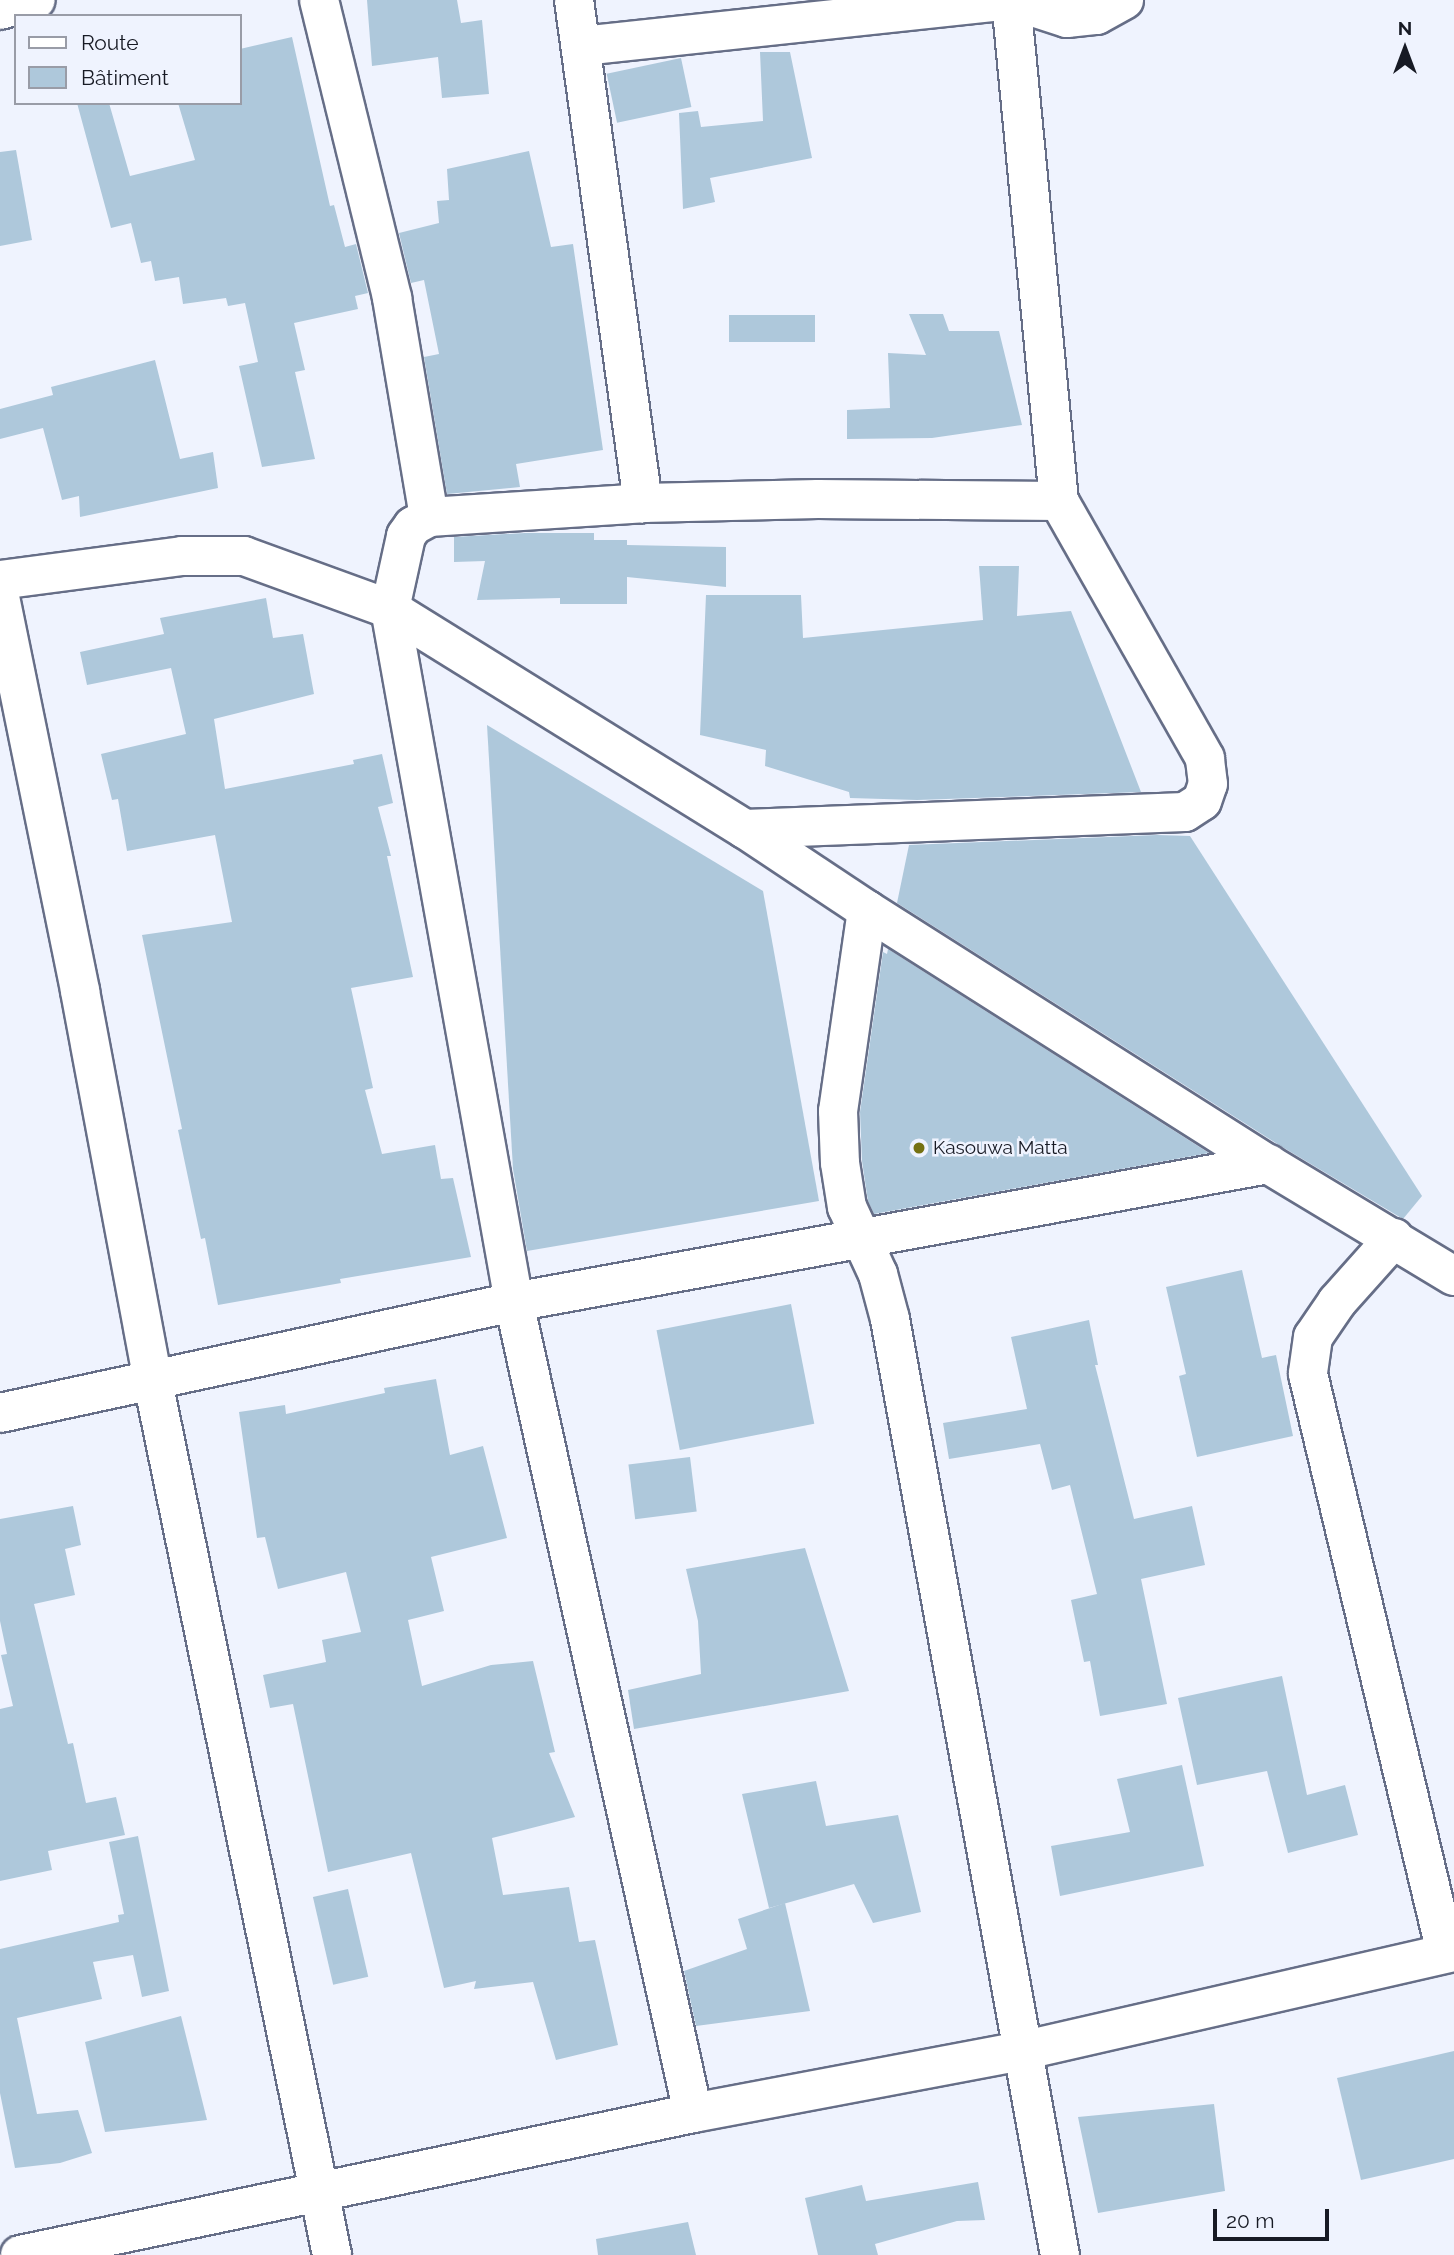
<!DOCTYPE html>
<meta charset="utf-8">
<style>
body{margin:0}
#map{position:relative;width:1454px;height:2255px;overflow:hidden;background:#eff3fe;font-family:Raleway,sans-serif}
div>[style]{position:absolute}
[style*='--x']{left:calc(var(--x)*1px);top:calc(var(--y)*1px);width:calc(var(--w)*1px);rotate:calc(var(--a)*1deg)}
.building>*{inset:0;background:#aec8db;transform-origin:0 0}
.roads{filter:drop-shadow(2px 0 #666e87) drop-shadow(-2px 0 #666e87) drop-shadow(0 2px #666e87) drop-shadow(0 -2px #666e87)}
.minor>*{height:38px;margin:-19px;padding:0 19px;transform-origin:19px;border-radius:19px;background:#fff}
.dots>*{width:19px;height:19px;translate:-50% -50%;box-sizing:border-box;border:4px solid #eff3fe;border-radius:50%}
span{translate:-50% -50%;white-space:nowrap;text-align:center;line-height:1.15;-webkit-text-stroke:5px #eff3fe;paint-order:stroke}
.poi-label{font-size:19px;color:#171a24}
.left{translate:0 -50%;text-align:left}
.legend{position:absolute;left:14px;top:14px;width:228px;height:91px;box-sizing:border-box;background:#eff3fe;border:2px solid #999ca7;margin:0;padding:9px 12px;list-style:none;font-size:21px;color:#171a24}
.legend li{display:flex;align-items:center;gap:14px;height:35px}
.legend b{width:35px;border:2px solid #999ca7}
.north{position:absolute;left:1370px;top:14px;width:70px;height:70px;-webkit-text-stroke:5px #eff3fe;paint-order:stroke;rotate:0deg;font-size:19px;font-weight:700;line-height:28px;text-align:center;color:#171a24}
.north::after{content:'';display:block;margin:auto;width:24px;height:32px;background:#171a24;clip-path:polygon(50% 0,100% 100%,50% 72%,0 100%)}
.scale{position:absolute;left:1213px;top:2209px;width:116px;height:32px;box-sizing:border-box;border:4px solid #171a24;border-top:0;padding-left:9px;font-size:21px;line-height:24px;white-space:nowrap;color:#171a24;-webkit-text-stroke:5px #eff3fe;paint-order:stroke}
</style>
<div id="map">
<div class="building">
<div style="clip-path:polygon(367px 0,457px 0,461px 23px,482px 20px,489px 94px,442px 98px,438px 57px,372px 66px)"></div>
<div style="clip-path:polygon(292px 37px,330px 206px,334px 205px,345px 247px,356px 244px,368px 293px,355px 296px,358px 309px,294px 323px,305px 370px,295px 372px,315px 459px,262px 467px,239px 366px,258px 362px,245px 303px,228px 306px,226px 298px,183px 304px,179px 277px,155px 281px,151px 261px,141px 263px,131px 223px,111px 228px,77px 103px,109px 103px,130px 176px,195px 160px,178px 103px,240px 103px,240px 49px)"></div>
<div style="clip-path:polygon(760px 52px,790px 52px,812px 158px,710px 178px,715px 202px,683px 209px,679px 113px,698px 111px,701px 127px,763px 121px)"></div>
<div style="left:681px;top:58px;width:50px;height:76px;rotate:78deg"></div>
<div style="clip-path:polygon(16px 150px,32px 240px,0 246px,0 152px)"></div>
<div style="clip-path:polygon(529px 151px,551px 247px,573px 244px,603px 450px,516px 464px,520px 487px,447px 494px,424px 357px,439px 354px,424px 280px,411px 283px,399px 233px,439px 223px,437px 201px,449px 200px,447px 169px)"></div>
<div style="clip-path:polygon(909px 314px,943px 314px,949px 331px,999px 331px,1022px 425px,932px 438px,847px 439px,847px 410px,890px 408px,888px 353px,926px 355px)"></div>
<div style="left:729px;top:315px;width:86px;height:27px"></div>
<div style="clip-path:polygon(155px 360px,180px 459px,213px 452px,218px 488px,80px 517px,79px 496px,62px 500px,43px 428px,0 439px,0 409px,53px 395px,51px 387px)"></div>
<div style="clip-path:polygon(525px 533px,594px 533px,594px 540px,627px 540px,627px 545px,726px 547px,726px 587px,627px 577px,627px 604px,560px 604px,560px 598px,477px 600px,485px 561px,454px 562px,454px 537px)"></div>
<div style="clip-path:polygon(979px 566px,1019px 566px,1017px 616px,1071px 611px,1141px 792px,917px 800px,850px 798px,849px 792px,765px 766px,766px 750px,700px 735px,706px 595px,801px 595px,803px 638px,983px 620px)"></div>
<div style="clip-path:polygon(266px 598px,273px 638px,303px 634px,314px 694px,214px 719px,225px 789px,354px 764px,353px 760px,382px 754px,393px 803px,378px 807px,391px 856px,387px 856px,413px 977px,351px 988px,373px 1088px,365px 1090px,382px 1154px,435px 1145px,441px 1179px,453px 1178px,471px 1257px,340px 1279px,341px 1283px,218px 1305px,205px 1238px,201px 1239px,178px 1130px,182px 1129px,142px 935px,232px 922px,215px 835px,127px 851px,118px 799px,112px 800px,101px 754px,186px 734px,171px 668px,87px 685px,80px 652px,164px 634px,160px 618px)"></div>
<div style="clip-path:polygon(487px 725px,763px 891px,819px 1201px,527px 1251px,513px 1169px)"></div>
<div style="clip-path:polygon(1157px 835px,1190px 836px,1422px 1196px,1403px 1219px,1279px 1145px,897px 903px,909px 845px)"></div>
<div style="clip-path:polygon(888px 949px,1209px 1153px,874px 1214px,868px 1201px,862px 1161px,860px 1112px,883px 952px,887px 954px)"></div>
<div style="clip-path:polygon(1242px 1270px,1262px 1358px,1276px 1355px,1293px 1436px,1197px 1457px,1179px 1376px,1186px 1374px,1166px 1287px)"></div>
<div style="left:791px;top:1304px;width:122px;height:137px;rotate:79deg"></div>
<div style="clip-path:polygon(1089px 1320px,1098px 1365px,1095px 1365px,1134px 1519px,1192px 1506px,1205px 1565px,1141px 1579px,1167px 1704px,1100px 1716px,1090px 1661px,1084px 1662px,1071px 1600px,1097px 1594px,1070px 1485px,1052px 1490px,1040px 1444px,949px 1459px,943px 1423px,1027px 1409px,1011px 1337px)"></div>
<div style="clip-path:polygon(436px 1379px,450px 1455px,483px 1446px,507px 1538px,431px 1557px,444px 1611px,408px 1620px,422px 1686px,491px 1665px,533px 1661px,555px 1752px,549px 1753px,575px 1817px,492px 1838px,503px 1895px,569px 1887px,579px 1942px,595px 1940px,618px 2045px,556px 2060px,533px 1982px,474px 1989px,476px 1981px,444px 1988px,411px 1853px,328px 1872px,293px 1704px,270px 1708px,263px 1675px,326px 1662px,322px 1640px,361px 1632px,346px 1572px,278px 1589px,265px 1537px,257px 1538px,239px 1412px,285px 1405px,286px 1414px,385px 1393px,384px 1388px)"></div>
<div style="left:690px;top:1457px;width:55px;height:62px;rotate:83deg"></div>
<div style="clip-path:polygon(73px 1506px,81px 1545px,65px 1549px,75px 1595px,34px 1604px,68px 1744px,73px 1743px,86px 1803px,116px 1797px,125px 1835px,48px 1851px,52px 1870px,0 1881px,0 1709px,13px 1706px,1px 1655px,7px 1654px,0 1621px,0 1519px)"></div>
<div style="clip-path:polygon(805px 1548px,849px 1691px,634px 1729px,628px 1690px,701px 1674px,698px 1621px,686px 1569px)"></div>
<div style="clip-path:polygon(1282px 1676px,1307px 1795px,1345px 1785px,1358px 1835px,1288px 1853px,1267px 1771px,1197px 1785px,1178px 1698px)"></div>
<div style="clip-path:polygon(1182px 1765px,1204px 1866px,1060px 1896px,1051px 1846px,1130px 1832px,1117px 1779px)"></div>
<div style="clip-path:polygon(816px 1781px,826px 1826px,898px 1815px,921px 1912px,873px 1923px,854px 1884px,769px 1908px,742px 1794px)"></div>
<div style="clip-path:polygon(138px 1836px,169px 1991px,142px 1997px,133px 1955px,93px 1962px,102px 1999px,17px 2018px,37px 2114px,78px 2110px,92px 2153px,60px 2163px,15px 2168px,0 2093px,0 1949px,119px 1922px,118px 1915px,124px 1914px,109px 1842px)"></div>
<div style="left:348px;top:1889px;width:90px;height:36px;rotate:77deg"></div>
<div style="clip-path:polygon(785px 1903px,810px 2011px,696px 2026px,684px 1971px,747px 1949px,738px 1919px)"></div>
<div style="clip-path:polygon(181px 2016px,207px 2120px,105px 2132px,85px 2042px)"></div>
<div style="clip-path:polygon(1454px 2051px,1454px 2159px,1361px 2180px,1337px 2078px)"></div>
<div style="clip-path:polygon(1214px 2104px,1225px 2191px,1098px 2213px,1078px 2117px)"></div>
<div style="clip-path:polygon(978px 2182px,985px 2220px,957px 2221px,875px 2244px,878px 2255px,818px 2255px,805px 2198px,862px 2185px,866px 2201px)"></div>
<div style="clip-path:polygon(688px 2222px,696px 2255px,598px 2255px,596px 2239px)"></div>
</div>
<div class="roads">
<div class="minor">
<div style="--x:319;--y:0;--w:307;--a:76.2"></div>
<div style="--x:392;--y:298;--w:222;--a:80.4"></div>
<div style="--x:574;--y:0;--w:508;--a:82.19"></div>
<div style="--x:0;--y:10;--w:37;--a:-16"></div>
<div style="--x:582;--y:46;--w:431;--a:-6.1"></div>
<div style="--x:1011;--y:0;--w:59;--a:17.8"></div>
<div style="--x:1067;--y:18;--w:30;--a:-6"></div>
<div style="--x:1097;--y:15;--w:31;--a:-29"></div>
<div style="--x:0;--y:580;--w:184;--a:-7.5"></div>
<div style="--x:182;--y:556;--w:62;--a:0"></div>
<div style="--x:244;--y:556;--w:155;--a:20"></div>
<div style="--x:390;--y:609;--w:418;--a:31.8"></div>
<div style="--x:745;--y:829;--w:146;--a:33.6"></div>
<div style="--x:867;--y:910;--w:475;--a:32.4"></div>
<div style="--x:1268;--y:1164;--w:217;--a:31.1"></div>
<div style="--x:0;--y:597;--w:402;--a:78.5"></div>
<div style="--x:80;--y:991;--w:398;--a:79.4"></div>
<div style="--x:153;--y:1382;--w:891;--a:78.41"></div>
<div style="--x:745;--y:829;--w:440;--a:-2.2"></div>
<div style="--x:1185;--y:812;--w:20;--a:-33"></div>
<div style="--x:1202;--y:801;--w:18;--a:-71"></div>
<div style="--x:1208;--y:784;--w:26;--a:-97"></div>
<div style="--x:1205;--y:758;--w:296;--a:-119.6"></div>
<div style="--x:867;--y:910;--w:203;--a:98.2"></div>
<div style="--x:838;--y:1111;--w:52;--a:87.8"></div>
<div style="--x:840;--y:1163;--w:45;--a:81"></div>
<div style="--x:847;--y:1207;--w:74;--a:65.2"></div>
<div style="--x:878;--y:1274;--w:47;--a:75.1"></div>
<div style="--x:890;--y:1319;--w:951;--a:79.71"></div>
<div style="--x:1394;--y:1238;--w:86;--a:131.7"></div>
<div style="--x:1337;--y:1302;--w:42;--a:124.4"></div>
<div style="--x:1313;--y:1337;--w:37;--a:98"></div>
<div style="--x:1308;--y:1374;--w:595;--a:76.59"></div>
<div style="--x:0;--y:1413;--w:526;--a:-12.19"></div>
<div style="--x:514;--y:1302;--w:767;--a:-10.37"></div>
<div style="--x:693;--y:2113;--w:831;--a:-102.45"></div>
<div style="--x:514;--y:1302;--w:704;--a:-100.14"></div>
<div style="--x:390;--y:609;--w:75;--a:-77.6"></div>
<div style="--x:406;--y:536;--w:12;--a:-55"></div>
<div style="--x:413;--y:526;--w:18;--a:-29"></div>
<div style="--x:429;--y:517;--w:214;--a:-3.7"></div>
<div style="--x:643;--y:503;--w:175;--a:-1.3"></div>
<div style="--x:818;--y:499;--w:241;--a:0.5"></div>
<div style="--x:1059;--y:501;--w:503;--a:-95.47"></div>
<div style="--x:20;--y:2255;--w:688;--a:-11.91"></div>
<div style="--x:693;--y:2113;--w:334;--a:-10.7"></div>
<div style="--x:1021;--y:2051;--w:444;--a:-12.9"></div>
</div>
</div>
<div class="dots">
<div style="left:919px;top:1148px;background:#757112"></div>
</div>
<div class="poi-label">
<span class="left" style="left:933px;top:1148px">Kasouwa Matta</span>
</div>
<ul class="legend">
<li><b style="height:9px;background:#fff"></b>Route</li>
<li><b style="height:19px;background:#aec8db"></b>Bâtiment</li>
</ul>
<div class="north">N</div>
<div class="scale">20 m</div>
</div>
